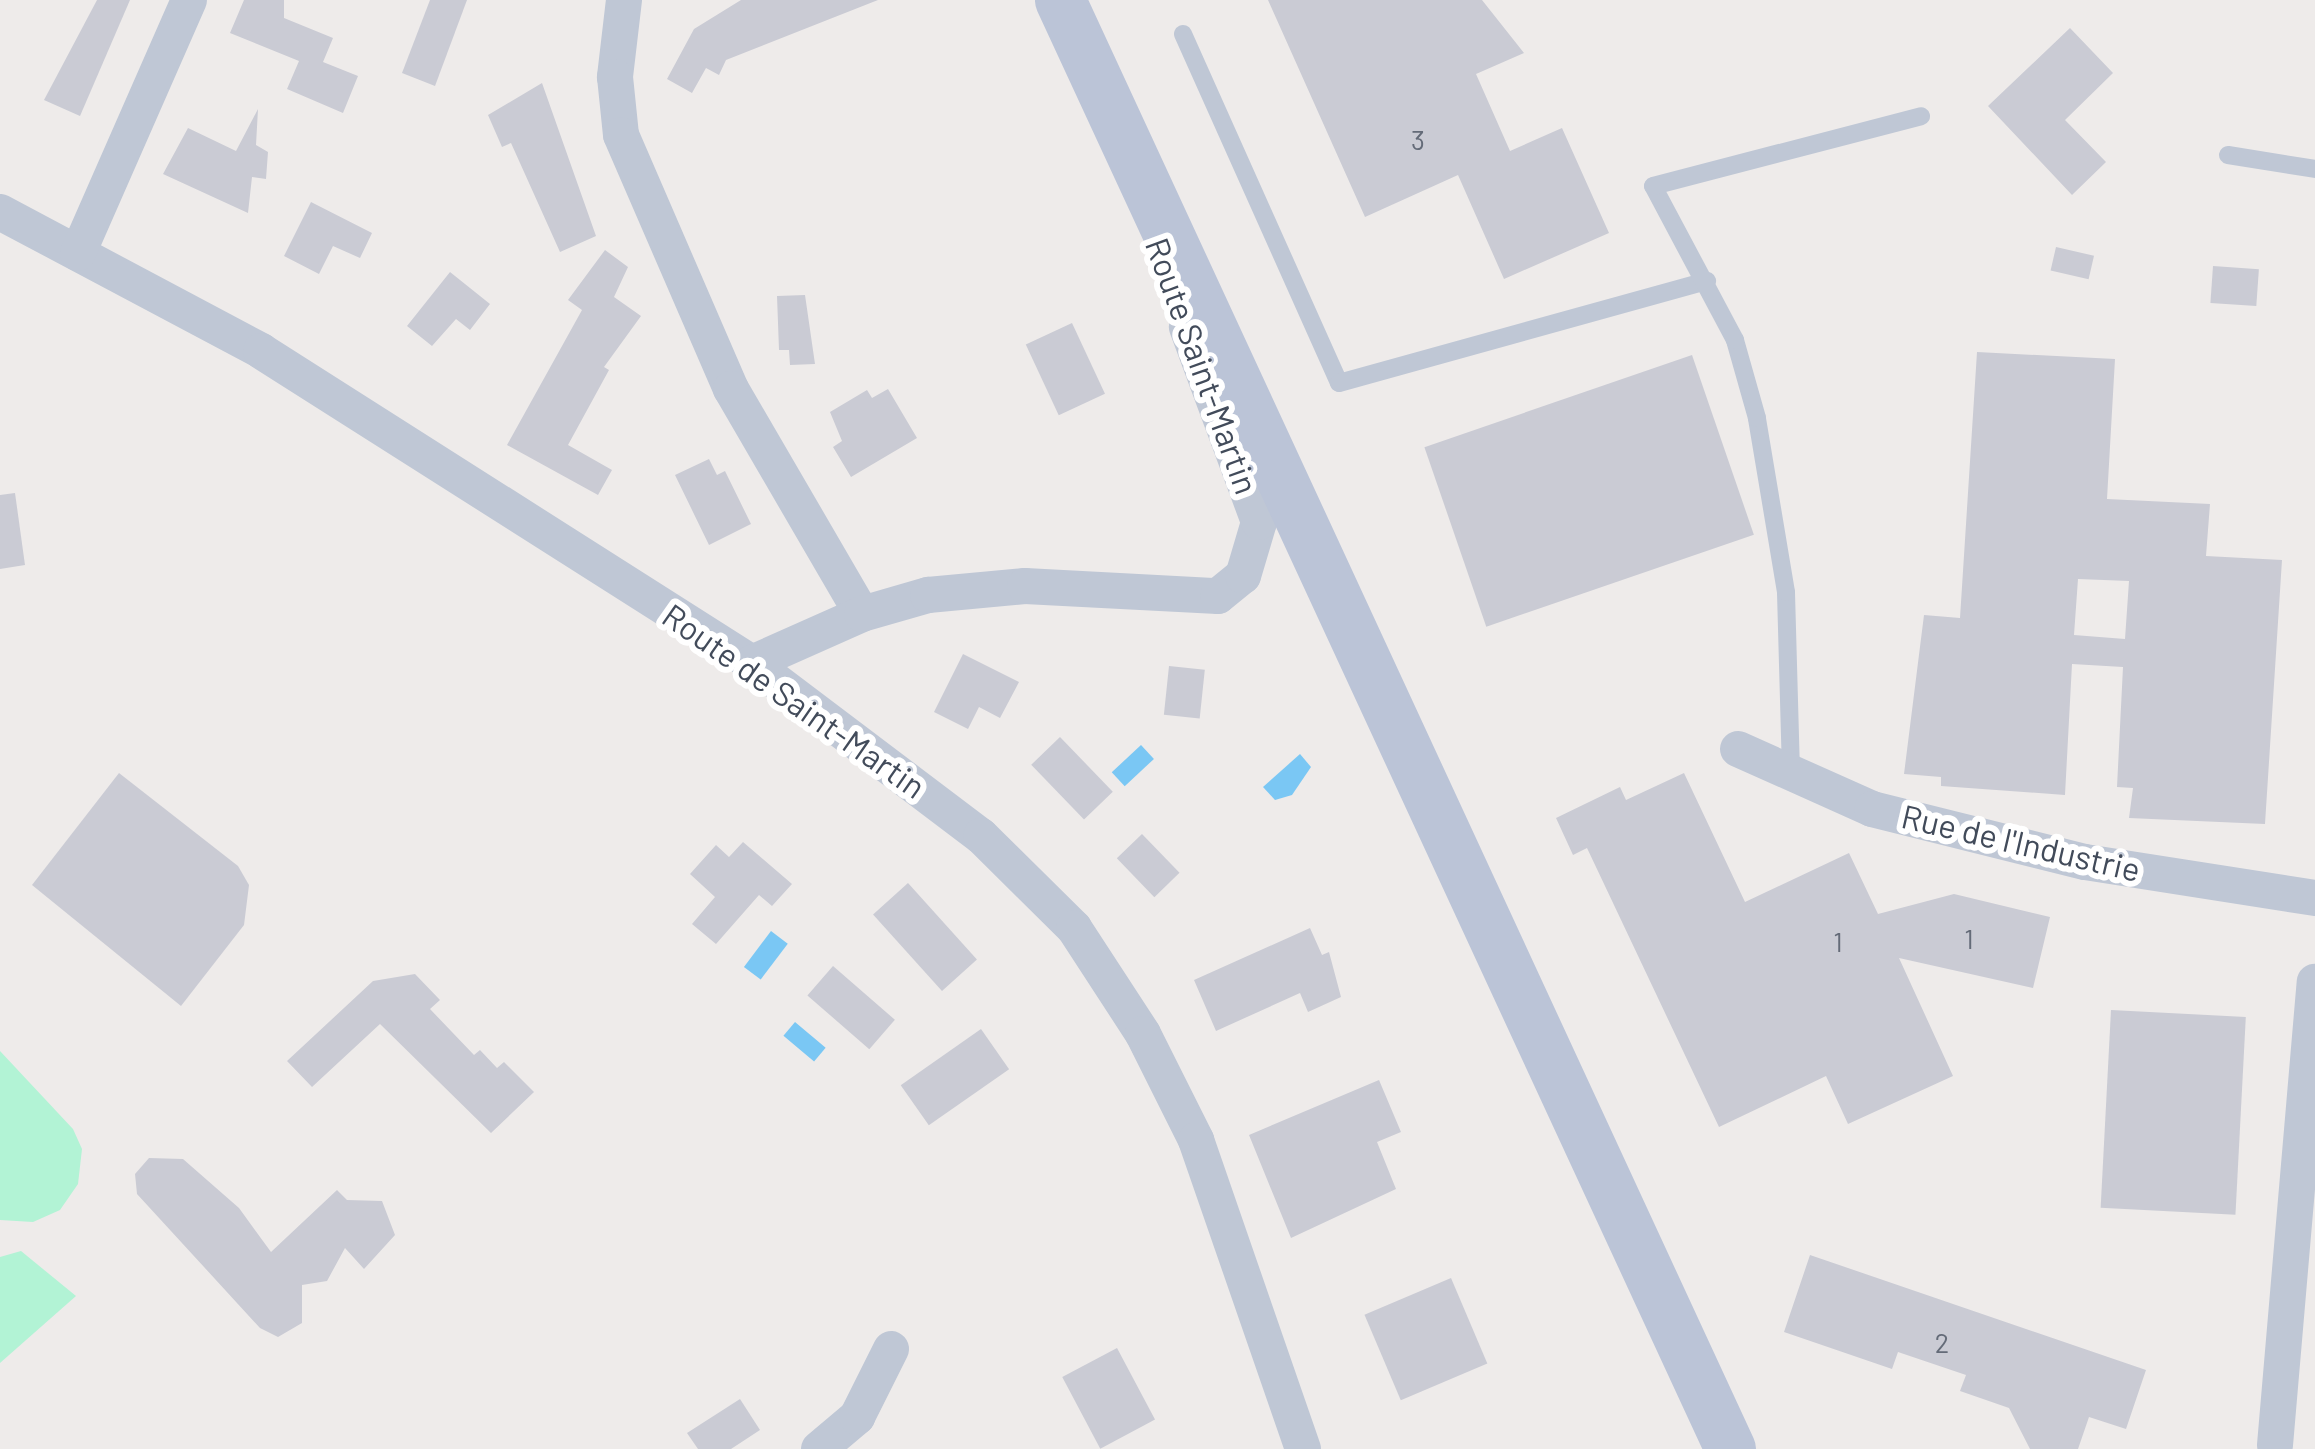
<!DOCTYPE html>
<style>
body{margin:0}
#map{position:relative;width:2315px;height:1449px;overflow:hidden;background:#eeebea;font-family:Barlow,sans-serif}
div>[style]{position:absolute}
[style*='--x']{left:calc(var(--x)*1px);top:calc(var(--y)*1px);width:calc(var(--w)*1px);rotate:calc(var(--a)*1deg)}
.green>*{inset:0;background:#b2f3d5}
.water>*{inset:0;background:#7ac7f4;transform-origin:0 0}
.building>*{inset:0;background:#cacbd4;transform-origin:0 0}
.service>*{height:18px;margin:-9px;padding:0 9px;transform-origin:9px;border-radius:9px;background:#bfc7d5}
.minor>*{height:36px;margin:-18px;padding:0 18px;transform-origin:18px;border-radius:18px;background:#bfc7d5}
.secondary>*{height:51px;margin:-25.5px;padding:0 25.5px;transform-origin:25.5px;border-radius:25.5px;background:#bbc4d7}
span{translate:-50% -50%;white-space:nowrap;text-align:center;line-height:1.15;-webkit-text-stroke:12px #fff;paint-order:stroke}
.number-label{font-size:27px;color:#646b78}
.number-label span{-webkit-text-stroke-width:0}
.street-label{font-size:33px;color:#424b5a}
</style>
<div id="map">
<div class="green">
<div style="clip-path:polygon(0 1051px,73px 1129px,82px 1149px,78px 1184px,60px 1210px,33px 1222px,0 1220px)"></div>
<div style="clip-path:polygon(21px 1251px,76px 1296px,0 1363px,0 1257px)"></div>
</div>
<div class="water">
<div style="left:1141px;top:745px;width:19px;height:40px;rotate:47deg"></div>
<div style="clip-path:polygon(1300px 754px,1311px 767px,1292px 795px,1275px 800px,1263px 787px)"></div>
<div style="left:771px;top:931px;width:21px;height:45px;rotate:37deg"></div>
<div style="left:795px;top:1022px;width:40px;height:18px;rotate:40deg"></div>
</div>
<div class="building">
<div style="clip-path:polygon(97px 0,130px 0,80px 116px,44px 100px)"></div>
<div style="clip-path:polygon(244px 0,284px 0,284px 18px,333px 38px,323px 62px,358px 76px,343px 113px,287px 89px,299px 61px,230px 33px)"></div>
<div style="clip-path:polygon(430px 0,467px 0,435px 86px,402px 73px)"></div>
<div style="clip-path:polygon(741px 0,878px 0,726px 60px,719px 75px,706px 68px,692px 93px,667px 79px,694px 29px)"></div>
<div style="clip-path:polygon(1268px 0,1482px 0,1524px 53px,1476px 74px,1510px 151px,1562px 128px,1609px 233px,1504px 279px,1458px 175px,1365px 217px)"></div>
<div style="clip-path:polygon(2070px 28px,2113px 73px,2065px 120px,2106px 162px,2072px 195px,1988px 106px)"></div>
<div style="clip-path:polygon(542px 83px,596px 236px,560px 252px,511px 143px,502px 147px,488px 115px)"></div>
<div style="clip-path:polygon(258px 109px,256px 145px,268px 152px,266px 179px,252px 177px,248px 213px,163px 174px,188px 128px,236px 151px)"></div>
<div style="clip-path:polygon(311px 202px,372px 233px,360px 258px,333px 246px,319px 274px,284px 256px)"></div>
<div style="left:2056px;top:247px;width:39px;height:24px;rotate:13deg"></div>
<div style="clip-path:polygon(605px 250px,628px 267px,614px 297px,641px 316px,604px 367px,609px 370px,568px 445px,612px 470px,598px 495px,507px 445px,582px 310px,568px 300px)"></div>
<div style="left:2213px;top:266px;width:46px;height:37px;rotate:4deg"></div>
<div style="clip-path:polygon(450px 272px,490px 304px,470px 330px,456px 319px,432px 346px,407px 326px)"></div>
<div style="clip-path:polygon(805px 295px,815px 364px,790px 365px,789px 350px,779px 350px,777px 296px)"></div>
<div style="left:1072px;top:323px;width:78px;height:51px;rotate:65deg"></div>
<div style="clip-path:polygon(evenodd,1977px 352px,2115px 359px,2107px 499px,2210px 504px,2206px 556px,2282px 560px,2265px 824px,2129px 818px,2133px 788px,2117px 787px,2123px 667px,2072px 664px,2065px 795px,1941px 786px,1941px 777px,1904px 774px,1924px 615px,1960px 618px,1977px 352px,2078px 579px,2129px 581px,2125px 639px,2074px 635px,2078px 579px)"></div>
<div style="left:1692px;top:355px;width:190px;height:283px;rotate:71deg"></div>
<div style="clip-path:polygon(888px 389px,917px 438px,851px 477px,833px 447px,842px 441px,830px 412px,867px 390px,872px 398px)"></div>
<div style="clip-path:polygon(709px 459px,717px 475px,725px 471px,751px 524px,709px 545px,675px 475px)"></div>
<div style="clip-path:polygon(15px 493px,25px 565px,0 569px,0 495px)"></div>
<div style="clip-path:polygon(963px 654px,1019px 682px,1000px 718px,979px 707px,968px 729px,934px 712px)"></div>
<div style="left:1169px;top:666px;width:36px;height:49px;rotate:6deg"></div>
<div style="left:1060px;top:737px;width:76px;height:40px;rotate:46deg"></div>
<div style="clip-path:polygon(119px 773px,238px 866px,249px 885px,244px 925px,181px 1006px,32px 885px)"></div>
<div style="clip-path:polygon(1684px 773px,1745px 902px,1849px 853px,1878px 914px,1954px 894px,2050px 917px,2033px 988px,1899px 958px,1953px 1076px,1848px 1124px,1826px 1076px,1719px 1127px,1587px 848px,1573px 855px,1556px 818px,1620px 787px,1626px 800px)"></div>
<div style="left:1142px;top:834px;width:54px;height:35px;rotate:46deg"></div>
<div style="clip-path:polygon(743px 842px,792px 884px,772px 906px,759px 895px,716px 944px,692px 924px,715px 897px,690px 874px,716px 845px,729px 857px)"></div>
<div style="left:908px;top:883px;width:103px;height:47px;rotate:48deg"></div>
<div style="clip-path:polygon(1310px 928px,1322px 955px,1329px 952px,1341px 997px,1308px 1012px,1300px 993px,1216px 1031px,1194px 980px)"></div>
<div style="left:833px;top:966px;width:82px;height:39px;rotate:41deg"></div>
<div style="clip-path:polygon(415px 974px,440px 1000px,430px 1009px,474px 1055px,480px 1050px,497px 1068px,504px 1062px,534px 1092px,491px 1133px,380px 1024px,312px 1087px,287px 1061px,373px 981px)"></div>
<div style="left:2111px;top:1010px;width:135px;height:198px;rotate:3deg"></div>
<div style="left:981px;top:1029px;width:49px;height:98px;rotate:55deg"></div>
<div style="clip-path:polygon(1379px 1080px,1401px 1132px,1377px 1142px,1396px 1189px,1291px 1238px,1249px 1135px)"></div>
<div style="clip-path:polygon(149px 1158px,183px 1159px,239px 1208px,271px 1252px,337px 1190px,347px 1200px,382px 1201px,395px 1235px,364px 1269px,345px 1248px,327px 1281px,302px 1285px,302px 1323px,278px 1337px,260px 1328px,137px 1194px,135px 1174px)"></div>
<div style="clip-path:polygon(1810px 1255px,2146px 1370px,2126px 1429px,2089px 1417px,2078px 1449px,2030px 1449px,2009px 1408px,1960px 1391px,1966px 1375px,1898px 1352px,1892px 1369px,1784px 1332px)"></div>
<div style="left:1451px;top:1278px;width:93px;height:94px;rotate:67deg"></div>
<div style="left:1117px;top:1348px;width:81px;height:62px;rotate:62deg"></div>
<div style="clip-path:polygon(740px 1399px,760px 1430px,731px 1449px,698px 1449px,687px 1433px)"></div>
</div>
<div class="service">
<div style="--x:1183;--y:34;--w:382;--a:65.9"></div>
<div style="--x:1339;--y:383;--w:382;--a:-15.5"></div>
<div style="--x:2228;--y:155;--w:88;--a:9.1"></div>
<div style="--x:1791;--y:772;--w:180;--a:-91.6"></div>
<div style="--x:1786;--y:592;--w:176;--a:-99.5"></div>
<div style="--x:1757;--y:418;--w:81;--a:-105.8"></div>
<div style="--x:1735;--y:340;--w:174;--a:-118"></div>
<div style="--x:1653;--y:186;--w:277;--a:-14.6"></div>
</div>
<div class="minor">
<div style="--x:624;--y:0;--w:78;--a:96.7"></div>
<div style="--x:615;--y:77;--w:58;--a:84.1"></div>
<div style="--x:621;--y:135;--w:277;--a:66.6"></div>
<div style="--x:731;--y:389;--w:260;--a:59.8"></div>
<div style="--x:0;--y:212;--w:296;--a:28"></div>
<div style="--x:261;--y:351;--w:582;--a:32.43"></div>
<div style="--x:752;--y:663;--w:287;--a:37.1"></div>
<div style="--x:981;--y:836;--w:131;--a:44.7"></div>
<div style="--x:1074;--y:928;--w:126;--a:56.9"></div>
<div style="--x:1143;--y:1034;--w:119;--a:63.4"></div>
<div style="--x:1196;--y:1140;--w:327;--a:70.9"></div>
<div style="--x:78;--y:253;--w:276;--a:-66.3"></div>
<div style="--x:752;--y:663;--w:120;--a:-24"></div>
<div style="--x:862;--y:614;--w:69;--a:-16.1"></div>
<div style="--x:928;--y:595;--w:97;--a:-5.3"></div>
<div style="--x:1025;--y:586;--w:193;--a:3"></div>
<div style="--x:1218;--y:596;--w:32;--a:-39"></div>
<div style="--x:1243;--y:576;--w:56;--a:-73.5"></div>
<div style="--x:1259;--y:522;--w:208;--a:-110.3"></div>
<div style="--x:1738;--y:749;--w:147;--a:24.1"></div>
<div style="--x:1872;--y:809;--w:219;--a:14"></div>
<div style="--x:2085;--y:862;--w:233;--a:8.9"></div>
<div style="--x:2275;--y:1445;--w:465;--a:-85.1"></div>
<div style="--x:819;--y:1449;--w:50;--a:-40.1"></div>
<div style="--x:857;--y:1417;--w:76;--a:-63.4"></div>
</div>
<div class="secondary">
<div style="--x:1060;--y:0;--w:1596;--a:65.18"></div>
</div>
<div class="number-label">
<span style="left:1418px;top:140px">3</span>
<span style="left:1969px;top:939px">1</span>
<span style="left:1838px;top:942px">1</span>
<span style="left:1942px;top:1343px">2</span>
</div>
<div class="street-label">
<span style="left:1202px;top:366px;rotate:70deg">Route Saint-Martin</span>
<span style="left:794px;top:701px;rotate:35deg">Route de Saint-Martin</span>
<span style="left:2021px;top:843px;rotate:13deg">Rue de l'Industrie</span>
</div>
</div>
